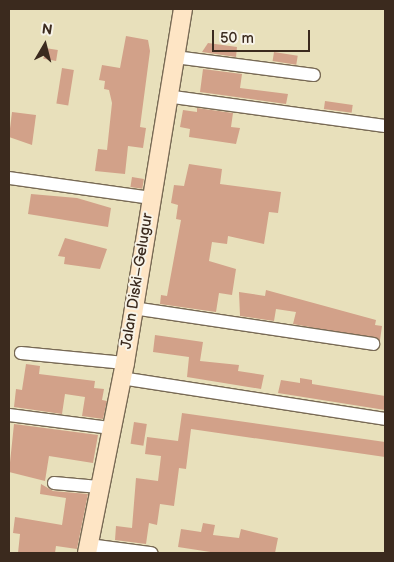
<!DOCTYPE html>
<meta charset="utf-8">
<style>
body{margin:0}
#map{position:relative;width:394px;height:562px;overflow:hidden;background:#e8e0bb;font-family:"Balsamiq Sans",sans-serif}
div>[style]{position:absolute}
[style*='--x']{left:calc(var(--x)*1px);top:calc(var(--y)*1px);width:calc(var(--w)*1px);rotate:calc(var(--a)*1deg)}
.building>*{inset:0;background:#d2a189;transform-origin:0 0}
.roads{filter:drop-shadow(1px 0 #786a55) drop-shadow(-1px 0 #786a55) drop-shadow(0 1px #786a55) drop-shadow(0 -1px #786a55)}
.street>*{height:12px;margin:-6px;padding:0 6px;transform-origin:6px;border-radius:6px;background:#fff}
.secondary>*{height:18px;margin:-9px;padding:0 9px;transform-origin:9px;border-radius:9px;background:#fee5c5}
span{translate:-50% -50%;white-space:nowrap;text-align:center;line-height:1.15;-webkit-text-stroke:4px #f7f3e8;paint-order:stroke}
.street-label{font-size:15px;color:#3b2a1e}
.frame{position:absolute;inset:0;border:10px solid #3b2a1e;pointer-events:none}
.north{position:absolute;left:20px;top:20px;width:50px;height:50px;-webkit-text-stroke:4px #f7f3e8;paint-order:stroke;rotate:8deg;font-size:14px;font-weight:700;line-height:20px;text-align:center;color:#3b2a1e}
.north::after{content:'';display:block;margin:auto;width:18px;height:22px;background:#3b2a1e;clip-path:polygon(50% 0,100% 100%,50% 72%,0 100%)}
.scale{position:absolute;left:212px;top:30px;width:98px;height:22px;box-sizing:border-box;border:2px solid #3b2a1e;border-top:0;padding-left:6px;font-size:15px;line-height:18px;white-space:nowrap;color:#3b2a1e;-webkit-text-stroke:4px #f7f3e8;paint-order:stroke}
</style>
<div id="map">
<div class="building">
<div style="clip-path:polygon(126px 36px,148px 40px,150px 51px,140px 127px,146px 128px,143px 148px,128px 146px,125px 174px,95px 171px,98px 149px,107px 150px,112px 103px,109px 90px,104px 89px,105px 81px,99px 80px,102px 65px,120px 68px)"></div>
<div style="clip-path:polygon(208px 43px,237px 47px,236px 57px,202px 52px)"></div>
<div style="left:45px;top:48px;width:13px;height:11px;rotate:9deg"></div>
<div style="left:274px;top:52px;width:24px;height:9px;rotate:9deg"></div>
<div style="left:62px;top:68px;width:12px;height:36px;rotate:9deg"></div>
<div style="clip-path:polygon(203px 69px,242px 74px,240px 88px,288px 94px,286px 104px,200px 92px)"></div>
<div style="left:325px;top:101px;width:28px;height:8px;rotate:8deg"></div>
<div style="clip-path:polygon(197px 108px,233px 113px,231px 127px,240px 128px,236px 144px,189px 137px,190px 129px,180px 127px,183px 110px,197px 112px)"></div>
<div style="clip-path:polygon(12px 112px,36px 115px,32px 145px,9px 137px)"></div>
<div style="clip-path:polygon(189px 164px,222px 169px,220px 184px,281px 192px,278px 213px,269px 212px,264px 244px,228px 236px,227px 244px,212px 242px,209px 261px,236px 269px,232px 295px,219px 293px,216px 312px,160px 304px,161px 295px,167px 296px,181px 220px,176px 219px,178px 205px,171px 203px,174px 185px,184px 186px)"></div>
<div style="left:132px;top:177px;width:12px;height:10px;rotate:9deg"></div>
<div style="clip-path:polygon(31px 194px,77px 198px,111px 208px,108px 227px,28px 214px)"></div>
<div style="clip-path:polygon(65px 238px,107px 249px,100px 269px,64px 264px,65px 257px,58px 256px)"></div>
<div style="clip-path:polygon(266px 290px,376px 320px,375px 325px,382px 326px,380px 340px,293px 324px,296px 312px,276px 309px,274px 321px,240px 316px,239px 292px,265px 296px)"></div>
<div style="clip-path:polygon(155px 335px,203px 342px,200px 361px,239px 365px,238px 371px,264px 375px,261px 389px,187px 377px,189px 357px,153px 352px)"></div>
<div style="clip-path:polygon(26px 364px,40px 366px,39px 374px,95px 381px,94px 388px,104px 389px,102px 400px,107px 401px,103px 419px,82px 416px,85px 397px,65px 394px,62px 414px,14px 407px,16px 389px,22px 390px)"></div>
<div style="clip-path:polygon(300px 378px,312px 380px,312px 384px,385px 396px,385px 410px,278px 393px,281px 380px,300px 383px)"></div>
<div style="clip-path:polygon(182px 413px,385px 442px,385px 457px,191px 429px,186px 469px,179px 468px,174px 506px,160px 504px,157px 525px,149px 523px,146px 544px,115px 540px,116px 526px,132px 528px,136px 478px,158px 481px,161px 456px,145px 454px,147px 437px,178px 441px)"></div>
<div style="left:134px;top:422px;width:13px;height:22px;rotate:9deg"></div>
<div style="clip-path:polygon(14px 424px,98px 435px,93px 463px,49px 456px,45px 481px,9px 472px)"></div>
<div style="clip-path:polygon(41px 484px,53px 491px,88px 494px,77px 549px,56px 546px,55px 553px,18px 553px,20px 534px,13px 533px,15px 517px,62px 525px,66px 498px,40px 494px)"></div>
<div style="clip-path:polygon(203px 523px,215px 525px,213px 535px,239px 538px,241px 529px,278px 538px,275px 553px,217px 553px,178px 547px,181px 529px,201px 532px)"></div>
</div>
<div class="roads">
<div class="street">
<div style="--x:175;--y:57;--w:140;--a:7.4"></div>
<div style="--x:166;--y:96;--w:221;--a:7.8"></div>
<div style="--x:9;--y:178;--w:143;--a:8"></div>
<div style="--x:133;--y:308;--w:243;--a:8.5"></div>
<div style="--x:21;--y:353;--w:104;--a:5.5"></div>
<div style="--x:121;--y:378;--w:267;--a:8.8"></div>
<div style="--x:9;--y:415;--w:103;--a:7.3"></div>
<div style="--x:54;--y:483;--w:45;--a:5.1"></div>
<div style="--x:89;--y:545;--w:63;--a:7.4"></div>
</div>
<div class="secondary">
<div style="--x:87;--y:553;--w:194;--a:-78.7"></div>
<div style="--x:125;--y:363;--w:359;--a:-80.7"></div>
</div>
</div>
<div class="street-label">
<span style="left:137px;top:281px;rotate:-81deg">Jalan Diski–Gelugur</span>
</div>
<div class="frame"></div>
<div class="north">N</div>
<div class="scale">50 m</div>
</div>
